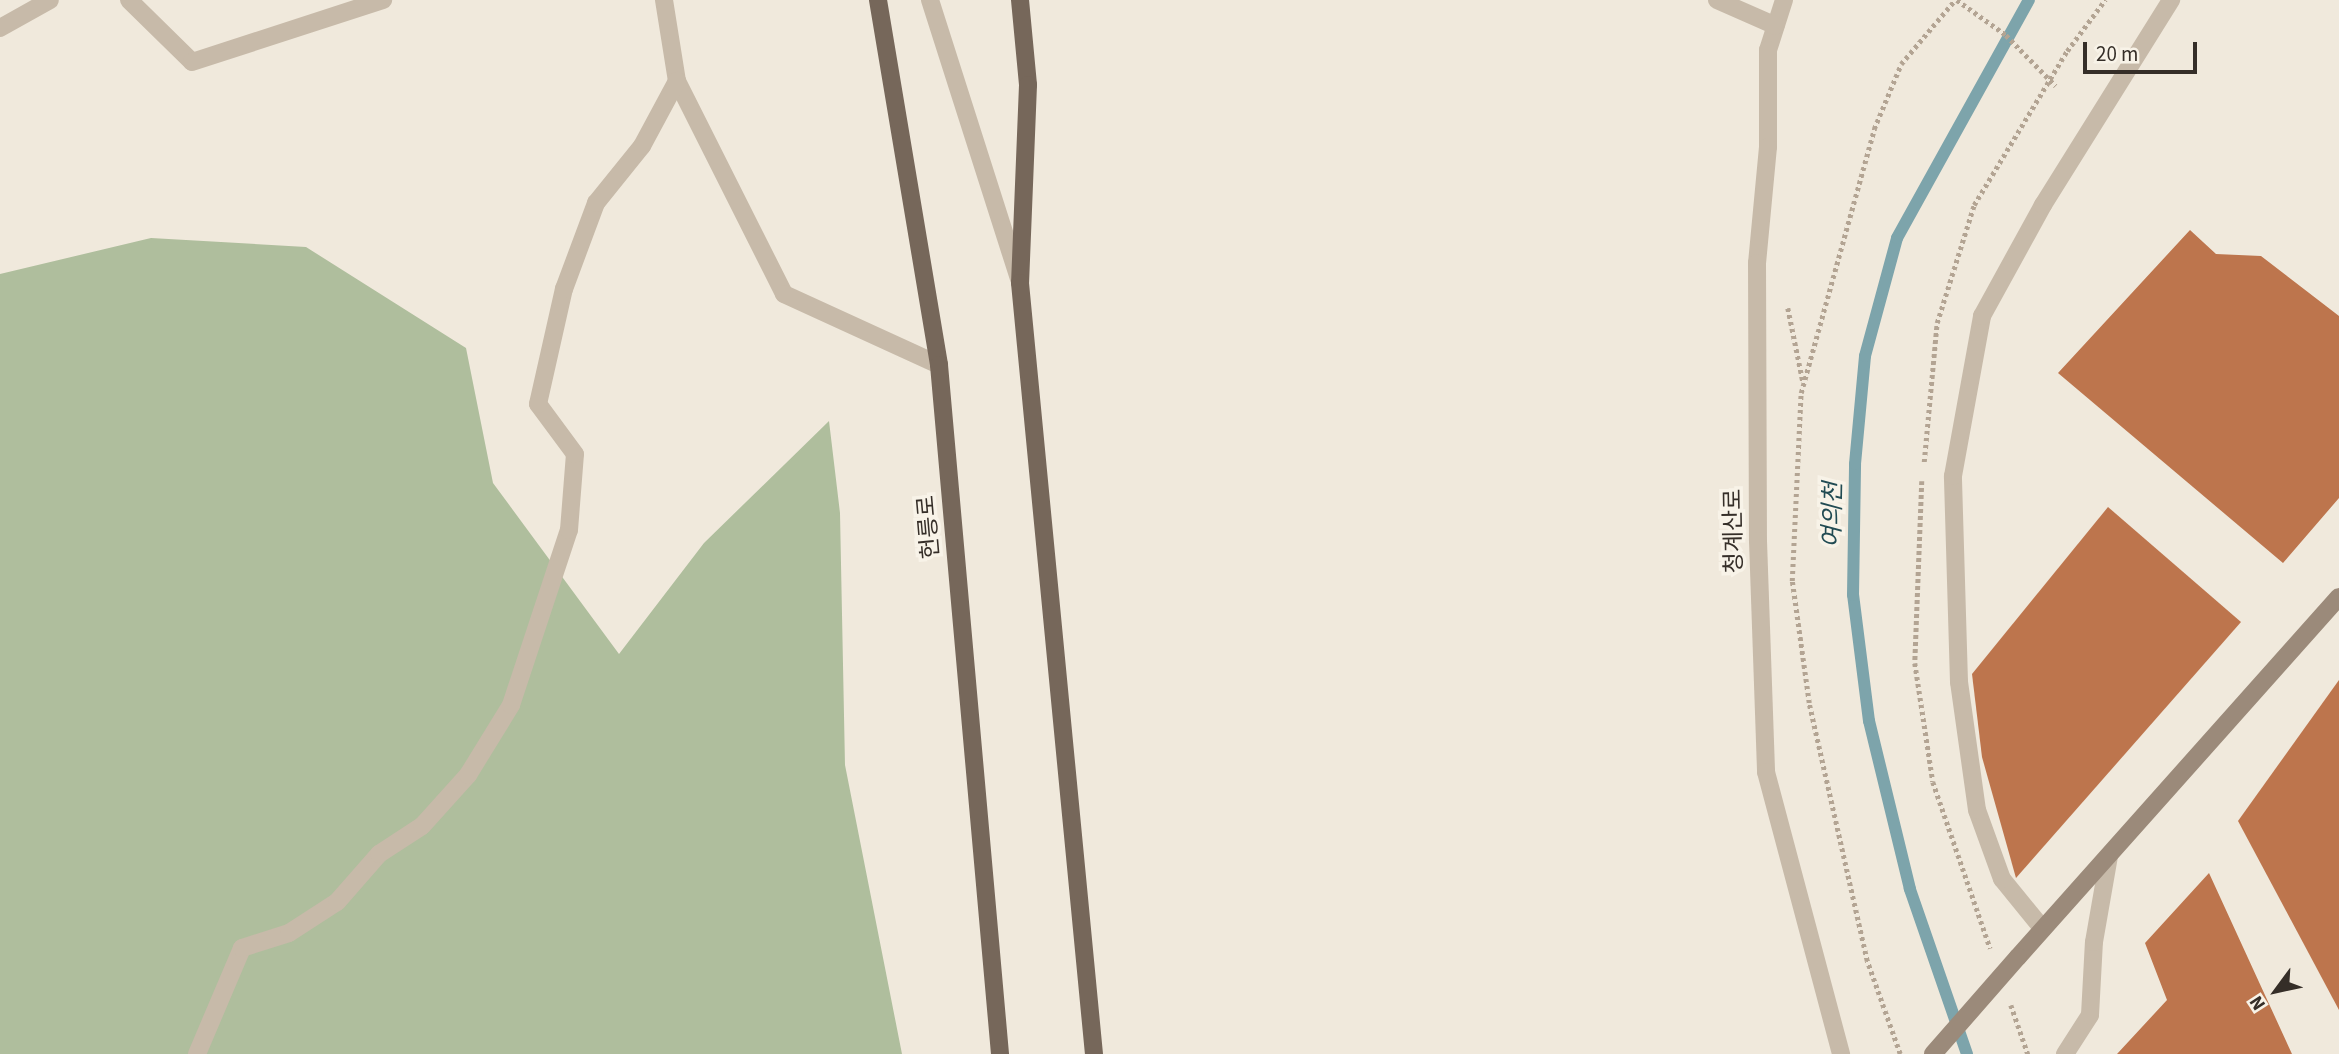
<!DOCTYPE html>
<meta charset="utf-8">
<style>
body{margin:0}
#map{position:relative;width:2339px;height:1054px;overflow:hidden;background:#f0e9dc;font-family:"Source Sans 3","Noto Sans KR",sans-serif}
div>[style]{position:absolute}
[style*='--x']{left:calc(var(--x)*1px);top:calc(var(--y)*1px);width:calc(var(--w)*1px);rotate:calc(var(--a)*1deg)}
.green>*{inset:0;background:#afbe9d}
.stream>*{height:12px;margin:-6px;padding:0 6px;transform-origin:6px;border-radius:6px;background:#7da4ab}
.building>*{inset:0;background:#bd754d}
.path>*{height:4.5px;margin-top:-2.25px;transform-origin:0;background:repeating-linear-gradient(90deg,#b3a493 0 3.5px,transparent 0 7px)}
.service>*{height:18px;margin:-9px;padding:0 9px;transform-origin:9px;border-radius:9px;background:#c7baa9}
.minor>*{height:18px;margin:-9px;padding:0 9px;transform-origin:9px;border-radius:9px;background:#c7baa9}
.secondary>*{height:18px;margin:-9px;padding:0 9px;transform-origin:9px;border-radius:9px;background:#9b8a7a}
.primary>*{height:18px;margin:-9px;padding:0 9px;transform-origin:9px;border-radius:9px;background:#76675a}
.secondary-bridge>*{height:18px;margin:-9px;padding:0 9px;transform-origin:9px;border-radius:9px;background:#9b8a7a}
span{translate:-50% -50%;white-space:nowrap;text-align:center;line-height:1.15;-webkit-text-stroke:7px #f8f3e8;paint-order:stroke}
.street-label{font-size:23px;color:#352e28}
.water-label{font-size:24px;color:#214b53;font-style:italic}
.north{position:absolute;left:2241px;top:956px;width:70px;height:70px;-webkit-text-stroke:5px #f8f3e8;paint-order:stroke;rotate:237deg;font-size:19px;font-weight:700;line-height:28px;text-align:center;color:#352e28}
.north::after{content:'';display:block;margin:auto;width:24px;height:32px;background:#352e28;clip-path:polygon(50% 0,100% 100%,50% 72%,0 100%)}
.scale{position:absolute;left:2083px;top:42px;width:114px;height:32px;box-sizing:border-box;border:4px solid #352e28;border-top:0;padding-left:9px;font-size:21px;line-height:24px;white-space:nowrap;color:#352e28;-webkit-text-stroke:5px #f8f3e8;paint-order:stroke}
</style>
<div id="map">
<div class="green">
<div style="clip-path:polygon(151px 238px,306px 247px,466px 348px,493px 483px,619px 654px,704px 543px,829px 421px,840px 513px,845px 765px,902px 1054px,0 1054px,0 274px)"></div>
</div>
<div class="stream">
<div style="--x:1967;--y:1054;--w:175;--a:-109.1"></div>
<div style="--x:1910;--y:889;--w:173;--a:-103.7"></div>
<div style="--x:1869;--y:721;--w:127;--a:-97.2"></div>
<div style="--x:1853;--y:595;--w:131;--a:-89.1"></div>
<div style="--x:1855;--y:464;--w:108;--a:-84.7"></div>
<div style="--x:1865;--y:356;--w:122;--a:-74.8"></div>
<div style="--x:1897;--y:238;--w:272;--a:-61"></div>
</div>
<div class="building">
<div style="clip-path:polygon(2190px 230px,2216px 254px,2261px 256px,2339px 316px,2339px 498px,2283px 563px,2058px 373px)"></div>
<div style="clip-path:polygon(2108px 507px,2241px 622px,2016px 878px,1982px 757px,1972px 674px)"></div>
<div style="clip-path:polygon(2339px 680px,2339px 1010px,2238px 821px)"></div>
<div style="clip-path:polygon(2209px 873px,2292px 1054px,2117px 1054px,2167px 1000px,2145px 943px)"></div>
</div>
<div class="path">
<div style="--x:1957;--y:0;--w:60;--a:35.5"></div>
<div style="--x:2006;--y:35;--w:71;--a:45.6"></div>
<div style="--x:1788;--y:308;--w:76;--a:78.5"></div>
<div style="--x:1924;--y:462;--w:140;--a:-84.7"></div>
<div style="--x:1937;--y:323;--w:124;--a:-72.6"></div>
<div style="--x:1974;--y:205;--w:180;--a:-58.9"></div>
<div style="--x:2067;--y:51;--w:64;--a:-53.3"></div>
<div style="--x:1922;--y:481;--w:182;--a:92.2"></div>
<div style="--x:1915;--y:663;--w:120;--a:81.4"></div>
<div style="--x:1933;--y:782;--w:176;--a:71"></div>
<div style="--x:2011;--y:1005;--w:52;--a:70.9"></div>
<div style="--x:1900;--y:1054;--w:99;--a:-109.5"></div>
<div style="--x:1867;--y:961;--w:264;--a:-102.7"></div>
<div style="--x:1809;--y:703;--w:123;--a:-97.9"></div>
<div style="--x:1792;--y:581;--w:188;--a:-87.3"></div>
<div style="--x:1801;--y:393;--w:274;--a:-74.5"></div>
<div style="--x:1874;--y:129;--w:70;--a:-67.4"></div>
<div style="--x:1901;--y:64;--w:84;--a:-49.8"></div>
</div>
<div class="service">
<div style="--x:930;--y:0;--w:293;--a:72.3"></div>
<div style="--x:1784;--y:0;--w:52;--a:107.7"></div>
<div style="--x:1768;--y:50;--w:97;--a:90"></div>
<div style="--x:1768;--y:147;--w:117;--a:95.4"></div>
<div style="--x:1757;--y:263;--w:278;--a:89.8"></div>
<div style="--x:1758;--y:541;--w:231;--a:88"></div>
<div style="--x:1766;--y:772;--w:292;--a:75.1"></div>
<div style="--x:2065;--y:1054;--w:46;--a:-57.3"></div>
<div style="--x:2090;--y:1015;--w:73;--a:-86.9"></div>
<div style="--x:2094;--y:942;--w:87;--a:-80.1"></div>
</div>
<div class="minor">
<div style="--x:129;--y:0;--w:88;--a:44.5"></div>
<div style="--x:192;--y:62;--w:201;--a:-18"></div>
<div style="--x:664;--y:0;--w:82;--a:80.9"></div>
<div style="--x:677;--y:81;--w:238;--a:63.3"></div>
<div style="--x:784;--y:294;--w:170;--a:24.6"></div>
<div style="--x:1717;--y:0;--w:64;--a:23.8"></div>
<div style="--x:0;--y:28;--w:57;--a:-29.2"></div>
<div style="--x:2042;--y:928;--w:63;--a:-129.2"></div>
<div style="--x:2002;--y:879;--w:73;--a:-109.9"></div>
<div style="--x:1977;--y:810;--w:129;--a:-98"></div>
<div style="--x:1959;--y:682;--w:206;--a:-91.7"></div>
<div style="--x:1953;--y:476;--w:163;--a:-79.7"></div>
<div style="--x:1982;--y:316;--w:127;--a:-61.2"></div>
<div style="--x:2043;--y:205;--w:242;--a:-58"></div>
<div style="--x:197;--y:1054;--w:115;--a:-67"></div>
<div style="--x:242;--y:948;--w:49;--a:-17.7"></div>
<div style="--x:289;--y:933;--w:57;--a:-32.9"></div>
<div style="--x:337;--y:902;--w:64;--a:-48.8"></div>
<div style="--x:379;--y:854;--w:51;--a:-33.1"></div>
<div style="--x:422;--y:826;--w:69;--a:-48"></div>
<div style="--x:468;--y:775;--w:82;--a:-58.4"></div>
<div style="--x:511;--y:705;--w:184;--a:-71.7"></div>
<div style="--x:569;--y:530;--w:76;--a:-85.5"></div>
<div style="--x:575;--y:454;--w:62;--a:-126.5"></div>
<div style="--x:538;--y:404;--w:118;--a:-77.3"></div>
<div style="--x:564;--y:289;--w:92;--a:-69.6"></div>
<div style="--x:596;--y:203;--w:73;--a:-51.1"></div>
<div style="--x:642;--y:146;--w:74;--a:-61.7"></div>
</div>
<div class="secondary">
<div style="--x:2018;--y:957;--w:482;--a:-48.3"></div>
</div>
<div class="primary">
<div style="--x:878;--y:0;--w:370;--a:80.5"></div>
<div style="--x:939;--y:365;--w:692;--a:84.94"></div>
<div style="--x:1020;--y:0;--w:85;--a:84.6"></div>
<div style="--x:1028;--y:85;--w:198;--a:92.3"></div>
<div style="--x:1020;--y:283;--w:775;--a:84.52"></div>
</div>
<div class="secondary-bridge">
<div style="--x:1933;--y:1054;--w:129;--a:-48.8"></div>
</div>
<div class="street-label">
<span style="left:929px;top:527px;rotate:-95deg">헌릉로</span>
<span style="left:1734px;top:531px;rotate:-91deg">청계산로</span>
</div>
<div class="water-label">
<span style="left:1833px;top:515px;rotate:-89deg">여의천</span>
</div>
<div class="north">N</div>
<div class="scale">20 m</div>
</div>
